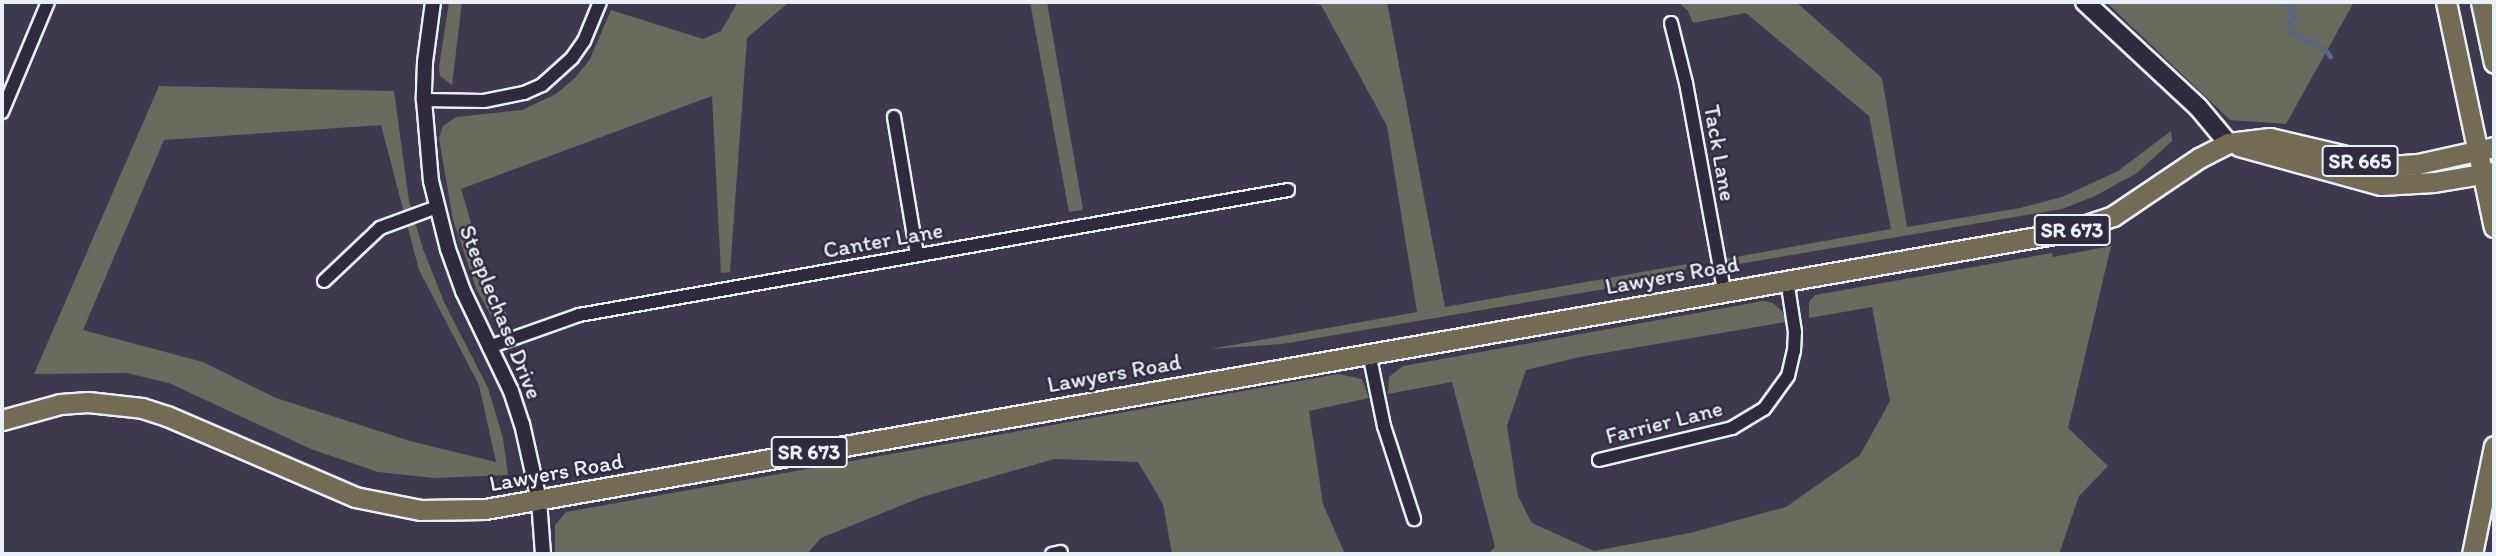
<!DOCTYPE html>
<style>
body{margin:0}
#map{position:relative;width:2496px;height:556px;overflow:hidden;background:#3f394f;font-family:Itim,sans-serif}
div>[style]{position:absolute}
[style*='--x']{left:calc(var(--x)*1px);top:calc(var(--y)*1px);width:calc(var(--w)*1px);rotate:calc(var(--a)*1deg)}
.green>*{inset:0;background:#686b5d}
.stream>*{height:4.5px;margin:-2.25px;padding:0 2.25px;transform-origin:2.25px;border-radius:2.25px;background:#5a677e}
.roads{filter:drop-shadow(2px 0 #e8f1f8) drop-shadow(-2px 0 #e8f1f8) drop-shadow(0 2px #e8f1f8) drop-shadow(0 -2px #e8f1f8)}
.minor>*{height:12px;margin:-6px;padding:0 6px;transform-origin:6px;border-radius:6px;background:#2f2a3d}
.tertiary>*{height:14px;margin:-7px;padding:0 7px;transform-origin:7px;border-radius:7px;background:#2f2a3d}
.secondary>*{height:18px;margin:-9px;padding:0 9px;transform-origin:9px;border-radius:9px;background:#2f2a3d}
.primary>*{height:19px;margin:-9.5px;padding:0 9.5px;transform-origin:9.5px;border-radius:9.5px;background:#746b55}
span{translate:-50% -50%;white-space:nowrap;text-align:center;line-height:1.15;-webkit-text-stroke:5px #2f2a3d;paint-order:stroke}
.shield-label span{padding:2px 5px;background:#2f2a3d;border:2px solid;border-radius:5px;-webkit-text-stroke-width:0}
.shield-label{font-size:21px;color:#e8f1f8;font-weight:700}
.street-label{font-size:23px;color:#e8f1f8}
.frame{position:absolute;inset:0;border:4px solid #e8f1f8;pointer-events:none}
</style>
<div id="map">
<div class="green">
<div style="clip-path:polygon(449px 2px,462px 2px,452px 85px,440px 76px,439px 67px)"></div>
<div style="clip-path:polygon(738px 2px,789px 2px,747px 38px,730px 272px,721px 273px,712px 96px,461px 189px,482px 259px,509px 319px,492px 318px,476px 288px,453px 220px,439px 138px,443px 126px,456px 117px,522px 110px,556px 94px,575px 78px,590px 59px,611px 10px,703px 39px,721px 31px)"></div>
<div style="clip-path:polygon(1030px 2px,1047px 2px,1083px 210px,1069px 212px)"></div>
<div style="clip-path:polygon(1302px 2px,1387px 2px,1445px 307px,1687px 264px,1685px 270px,1675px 277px,1282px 344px,1210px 349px,1417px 312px,1387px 126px,1321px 5px)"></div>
<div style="clip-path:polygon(1678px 2px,1796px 2px,1882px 78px,1907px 227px,2020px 208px,2062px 197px,2118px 171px,2171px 131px,2172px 141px,2137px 173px,2095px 196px,2062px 209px,1727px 266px,1719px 260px,1891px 229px,1869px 116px,1746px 13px,1693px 23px,1688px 11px)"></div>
<div style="clip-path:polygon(2106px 2px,2354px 2px,2286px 124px,2230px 120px)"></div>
<div style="clip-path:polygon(evenodd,159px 86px,394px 91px,409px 201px,423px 249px,444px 302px,488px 388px,503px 438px,508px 475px,434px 478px,378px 472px,311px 449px,169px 383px,127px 373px,34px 374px,159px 86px,381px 125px,419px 270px,479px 385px,496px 462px,410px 441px,276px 398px,203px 362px,83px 330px,164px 140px,381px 125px)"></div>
<div style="clip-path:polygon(2111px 246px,2068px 428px,2108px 466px,2079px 496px,2059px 554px,1488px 554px,1495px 547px,1452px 382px,1388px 394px,1389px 377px,1403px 366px,1763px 301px,1773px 303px,1782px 311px,1786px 322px,1580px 357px,1526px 370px,1507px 426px,1518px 496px,1532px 523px,1594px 551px,1690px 533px,1786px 507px,1860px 455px,1890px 401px,1872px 307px,1809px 318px,1809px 302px,1815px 295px,2052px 253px,2053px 257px)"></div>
<div style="clip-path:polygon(1338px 374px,1362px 379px,1369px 398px,1309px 411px,1323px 504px,1345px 554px,1172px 554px,1163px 504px,1138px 462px,1054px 459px,922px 497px,821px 538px,807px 554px,555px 554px,555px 525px,566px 512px)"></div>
</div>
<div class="stream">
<div style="--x:2287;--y:2;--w:17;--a:66"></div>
<div style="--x:2294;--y:18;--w:8;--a:140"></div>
<div style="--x:2288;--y:23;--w:11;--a:63"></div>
<div style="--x:2293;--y:33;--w:36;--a:27"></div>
<div style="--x:2325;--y:49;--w:9;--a:54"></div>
</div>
<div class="roads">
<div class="minor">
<div style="--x:1671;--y:23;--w:62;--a:76"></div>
<div style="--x:1686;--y:83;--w:211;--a:79.6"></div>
<div style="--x:424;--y:100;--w:60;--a:1"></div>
<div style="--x:484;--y:101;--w:41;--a:-11.3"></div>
<div style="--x:524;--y:93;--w:20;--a:-24"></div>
<div style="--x:542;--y:85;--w:40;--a:-42"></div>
<div style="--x:572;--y:58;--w:21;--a:-55"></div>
<div style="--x:584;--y:41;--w:42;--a:-67.7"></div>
<div style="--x:2;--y:112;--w:119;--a:-67.3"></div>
<div style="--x:894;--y:117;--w:140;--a:80.5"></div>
<div style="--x:324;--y:281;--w:77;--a:-43.4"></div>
<div style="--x:380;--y:228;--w:61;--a:-20.2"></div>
<div style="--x:489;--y:347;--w:96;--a:-19.6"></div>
<div style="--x:579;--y:315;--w:720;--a:-10"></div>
<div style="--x:1369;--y:353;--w:75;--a:78.4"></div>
<div style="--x:1384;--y:426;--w:98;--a:72.1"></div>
<div style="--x:1599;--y:460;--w:137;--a:-13.5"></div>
<div style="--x:1732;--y:428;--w:37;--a:-31"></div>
<div style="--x:1764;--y:409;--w:41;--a:-54"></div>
<div style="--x:1788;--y:376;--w:26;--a:-77"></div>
<div style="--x:1794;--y:351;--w:19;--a:-87"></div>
<div style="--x:1795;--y:332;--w:53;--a:-98.7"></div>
<div style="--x:1052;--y:554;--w:9;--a:-13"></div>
</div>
<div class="tertiary">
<div style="--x:433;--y:2;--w:61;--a:97.6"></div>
<div style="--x:425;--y:62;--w:38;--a:92"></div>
<div style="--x:424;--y:100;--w:81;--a:85.1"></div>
<div style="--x:431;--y:181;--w:70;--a:76"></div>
<div style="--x:448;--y:249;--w:45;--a:70.3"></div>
<div style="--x:463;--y:291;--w:111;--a:64.4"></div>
<div style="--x:511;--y:391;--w:35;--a:72"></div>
<div style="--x:522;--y:424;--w:78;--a:77.4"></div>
<div style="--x:539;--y:500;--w:54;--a:85.8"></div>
</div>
<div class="secondary">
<div style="--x:2085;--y:2;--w:154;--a:42.9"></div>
<div style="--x:2198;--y:107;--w:47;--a:50.2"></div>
</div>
<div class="primary">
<div style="--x:2446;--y:2;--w:230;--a:78"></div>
<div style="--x:2481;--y:2;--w:62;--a:78"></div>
<div style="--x:2239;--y:146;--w:147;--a:15.4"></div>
<div style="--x:2381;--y:185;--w:53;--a:-3.2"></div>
<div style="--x:2434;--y:182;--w:61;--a:-9.5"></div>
<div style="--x:2;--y:420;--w:60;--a:-15.4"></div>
<div style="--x:60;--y:404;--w:28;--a:-4"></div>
<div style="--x:88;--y:402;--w:54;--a:6.3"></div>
<div style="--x:142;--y:408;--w:26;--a:18"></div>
<div style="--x:167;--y:416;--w:205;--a:23.3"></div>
<div style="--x:355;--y:497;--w:66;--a:11.3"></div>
<div style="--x:420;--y:510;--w:65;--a:-0.9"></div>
<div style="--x:485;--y:509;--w:1604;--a:-9.94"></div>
<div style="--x:2065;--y:232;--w:51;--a:-18.4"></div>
<div style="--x:2113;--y:216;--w:104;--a:-34"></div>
<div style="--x:2199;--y:158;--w:33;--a:-27"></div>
<div style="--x:2228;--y:143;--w:42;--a:-6.8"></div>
<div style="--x:2270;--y:138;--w:121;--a:13.3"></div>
<div style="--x:2388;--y:166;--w:30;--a:-4"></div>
<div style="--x:2418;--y:164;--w:78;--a:-12.6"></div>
<div style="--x:2472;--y:554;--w:110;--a:-78.5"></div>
</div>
</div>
<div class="shield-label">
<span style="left:2360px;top:161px">SR 665</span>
<span style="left:2072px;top:230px">SR 673</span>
<span style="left:809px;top:452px">SR 673</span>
</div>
<div class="street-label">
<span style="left:1720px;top:153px;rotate:80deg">Tack Lane</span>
<span style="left:883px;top:240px;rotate:-10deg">Canter Lane</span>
<span style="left:1672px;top:275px;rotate:-10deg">Lawyers Road</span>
<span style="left:501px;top:312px;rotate:68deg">Steeplechase Drive</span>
<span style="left:1114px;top:373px;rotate:-10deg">Lawyers Road</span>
<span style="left:1664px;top:422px;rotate:-14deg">Farrier Lane</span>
<span style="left:556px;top:472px;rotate:-10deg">Lawyers Road</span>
</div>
<div class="frame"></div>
</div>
